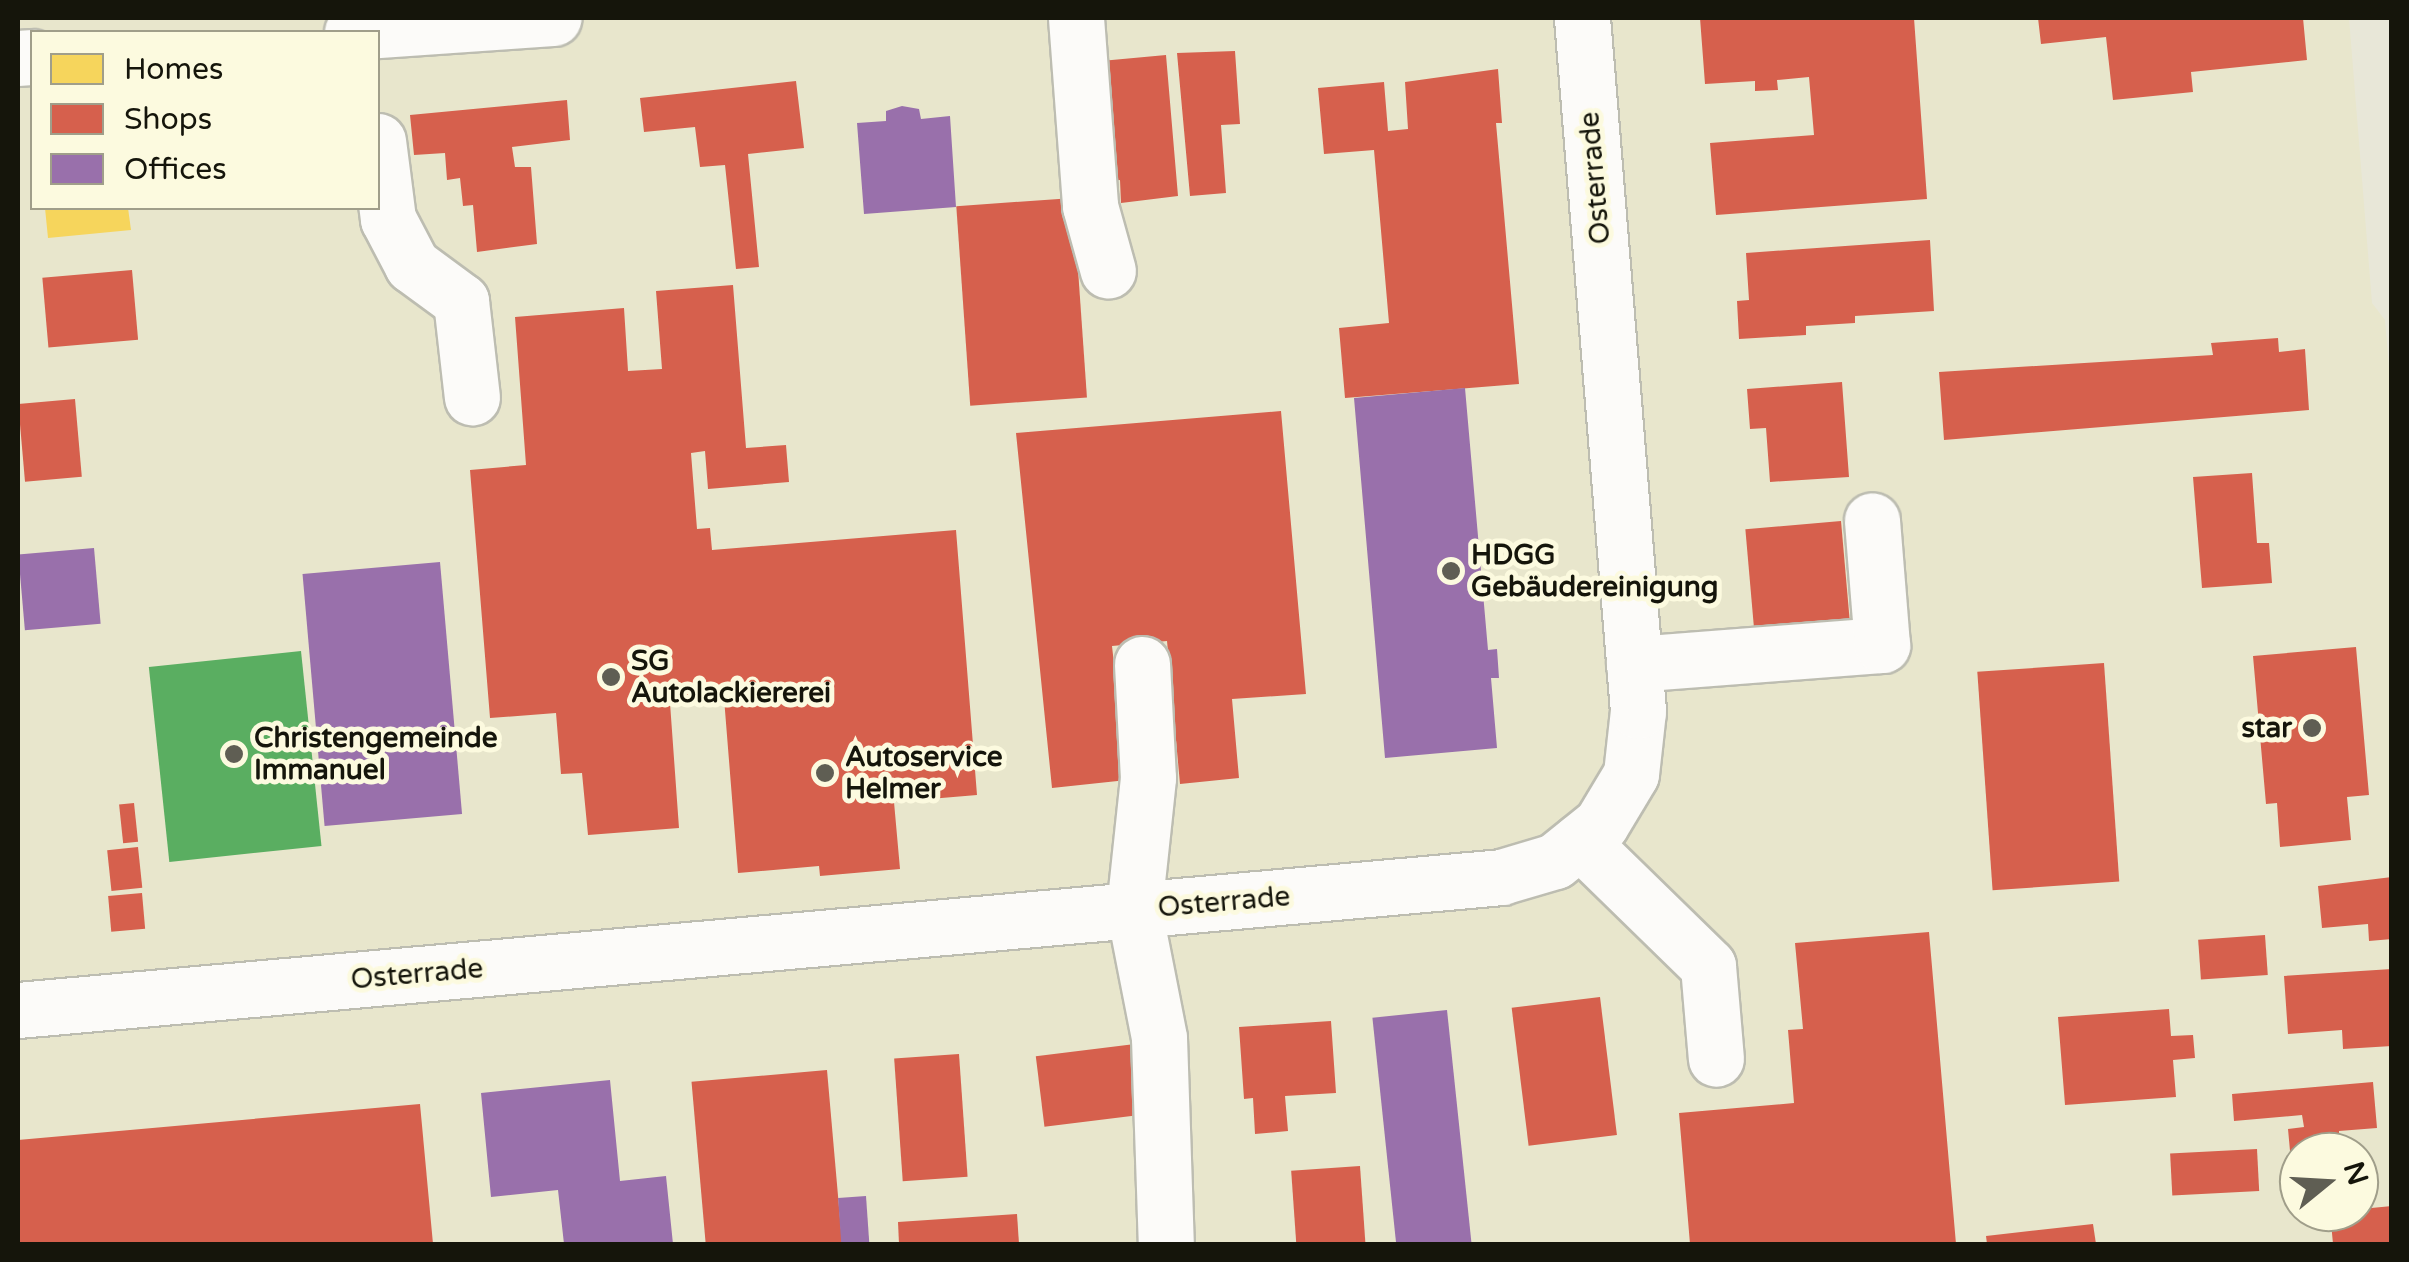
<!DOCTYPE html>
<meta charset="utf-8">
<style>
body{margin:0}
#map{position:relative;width:2409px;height:1262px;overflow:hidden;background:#e8e7d8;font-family:"Varela Round",sans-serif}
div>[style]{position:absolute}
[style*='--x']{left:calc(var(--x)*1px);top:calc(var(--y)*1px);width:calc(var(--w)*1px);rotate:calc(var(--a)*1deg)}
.built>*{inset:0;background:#e8e6cc}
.homes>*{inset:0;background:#f6d55c}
.shops>*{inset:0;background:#d6604d;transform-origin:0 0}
.offices>*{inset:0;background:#9970ab;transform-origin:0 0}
.public>*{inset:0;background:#5aae61;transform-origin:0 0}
.roads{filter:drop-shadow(2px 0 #bdbdb1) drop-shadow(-2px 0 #bdbdb1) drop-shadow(0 2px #bdbdb1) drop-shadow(0 -2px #bdbdb1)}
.minor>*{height:55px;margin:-27.5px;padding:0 27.5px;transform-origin:27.5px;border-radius:27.5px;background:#fcfbf9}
.dots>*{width:28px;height:28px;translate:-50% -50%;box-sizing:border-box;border:5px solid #fcfadf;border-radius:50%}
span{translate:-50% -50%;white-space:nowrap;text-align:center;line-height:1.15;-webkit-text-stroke:10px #fcfadf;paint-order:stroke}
.street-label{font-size:28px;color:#15150b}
.poi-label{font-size:28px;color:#15150b;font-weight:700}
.left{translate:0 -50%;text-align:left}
.right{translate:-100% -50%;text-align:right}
.frame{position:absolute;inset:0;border:20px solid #15150b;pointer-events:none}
.legend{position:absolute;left:30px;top:30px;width:350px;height:180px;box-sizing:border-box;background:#fcfadf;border:2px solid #a09e8a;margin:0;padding:12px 18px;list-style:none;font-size:30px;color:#15150b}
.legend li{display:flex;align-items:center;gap:20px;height:50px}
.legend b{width:50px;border:2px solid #a09e8a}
.north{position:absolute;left:2279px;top:1132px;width:100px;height:100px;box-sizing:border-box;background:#fcfadf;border:2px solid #a09e8a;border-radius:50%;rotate:72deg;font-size:28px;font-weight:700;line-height:40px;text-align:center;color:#15150b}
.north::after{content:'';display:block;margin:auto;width:35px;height:45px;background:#5f5e53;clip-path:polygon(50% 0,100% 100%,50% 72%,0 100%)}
</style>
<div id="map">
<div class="built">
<div style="clip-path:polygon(evenodd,18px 18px,2349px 18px,2372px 303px,2385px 320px,2392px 403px,2391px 1244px,18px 1244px,18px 18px,32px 32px,378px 32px,378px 208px,32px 208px,32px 32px,18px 18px,2299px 1152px,2359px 1152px,2359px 1212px,2299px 1212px,2299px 1152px)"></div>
</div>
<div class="homes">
<div style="clip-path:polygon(45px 208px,128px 208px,131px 230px,48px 238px)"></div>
</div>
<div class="shops">
<div style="clip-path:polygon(1700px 18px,1914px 18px,1927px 199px,1716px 215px,1710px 143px,1814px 135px,1809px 77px,1777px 80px,1778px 90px,1755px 91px,1755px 81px,1705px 84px)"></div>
<div style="clip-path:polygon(2038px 18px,2303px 18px,2307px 60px,2191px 72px,2193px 92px,2113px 100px,2106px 37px,2041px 44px)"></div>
<div style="clip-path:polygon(1235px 51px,1240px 124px,1221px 125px,1226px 193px,1190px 196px,1177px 53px)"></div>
<div style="clip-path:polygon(1166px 55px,1178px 196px,1121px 203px,1120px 180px,1111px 181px,1101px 61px)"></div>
<div style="clip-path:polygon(1498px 69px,1502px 123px,1496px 123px,1519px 384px,1345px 398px,1339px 328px,1389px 323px,1374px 150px,1324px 154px,1318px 88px,1384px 82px,1388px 131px,1408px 129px,1405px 82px)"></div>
<div style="clip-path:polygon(796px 81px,804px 148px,748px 154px,759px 267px,736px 269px,725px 165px,700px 167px,695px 127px,644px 132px,640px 98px)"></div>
<div style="clip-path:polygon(567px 100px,570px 140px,512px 147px,515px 167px,531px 167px,537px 244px,477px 252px,473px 205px,463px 206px,460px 178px,447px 180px,445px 153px,414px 155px,410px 115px)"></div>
<div style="left:1073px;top:198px;width:200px;height:117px;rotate:86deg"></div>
<div style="clip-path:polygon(1930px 240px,1934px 311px,1855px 316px,1855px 323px,1806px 326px,1806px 335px,1739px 339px,1737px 301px,1749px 300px,1746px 253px)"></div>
<div style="left:132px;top:270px;width:70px;height:90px;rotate:85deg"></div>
<div style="clip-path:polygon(733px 285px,746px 448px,786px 445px,789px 482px,708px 489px,705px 451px,691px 453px,697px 529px,710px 528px,712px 550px,956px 530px,977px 795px,894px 802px,900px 869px,820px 876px,819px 866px,738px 873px,724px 698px,670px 703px,679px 828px,588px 835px,582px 773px,561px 774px,556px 713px,490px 718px,470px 470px,526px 465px,515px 317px,624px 308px,628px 371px,662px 369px,656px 291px)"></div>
<div style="clip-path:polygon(2278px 338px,2279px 352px,2305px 349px,2309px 410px,1944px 440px,1939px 372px,2213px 355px,2211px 343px)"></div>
<div style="clip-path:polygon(1842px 382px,1849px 477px,1770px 482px,1766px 428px,1750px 429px,1747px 389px)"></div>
<div style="left:75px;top:399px;width:78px;height:57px;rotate:85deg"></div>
<div style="clip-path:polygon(1281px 411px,1306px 694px,1232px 699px,1239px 778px,1180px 784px,1167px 641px,1112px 646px,1127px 780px,1052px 788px,1016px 433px)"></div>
<div style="clip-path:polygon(2252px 473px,2257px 543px,2269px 543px,2272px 583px,2202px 588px,2193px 477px)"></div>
<div style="left:1841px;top:521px;width:99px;height:96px;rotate:85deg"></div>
<div style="clip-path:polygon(2356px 647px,2369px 795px,2347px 797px,2351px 840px,2280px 847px,2277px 803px,2266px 804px,2253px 656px)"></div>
<div style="left:2104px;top:663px;width:219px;height:127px;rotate:86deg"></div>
<div style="left:134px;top:803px;width:39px;height:15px;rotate:84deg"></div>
<div style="left:138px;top:847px;width:41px;height:31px;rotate:84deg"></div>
<div style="clip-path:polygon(2392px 877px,2392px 939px,2369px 941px,2368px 924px,2322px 928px,2318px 886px)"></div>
<div style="left:142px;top:893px;width:36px;height:34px;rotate:85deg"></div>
<div style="clip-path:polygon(1929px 932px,1956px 1244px,1690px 1244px,1679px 1113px,1794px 1103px,1788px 1030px,1803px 1029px,1795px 943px)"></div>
<div style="left:2265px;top:935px;width:40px;height:67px;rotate:86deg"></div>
<div style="clip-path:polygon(2392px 969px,2392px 1046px,2343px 1049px,2342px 1030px,2288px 1034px,2284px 976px)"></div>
<div style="left:1600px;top:997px;width:139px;height:89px;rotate:83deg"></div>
<div style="clip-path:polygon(2169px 1009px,2171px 1036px,2193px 1035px,2195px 1058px,2173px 1060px,2176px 1097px,2065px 1105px,2058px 1017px)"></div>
<div style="clip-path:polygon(1331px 1021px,1336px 1093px,1285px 1096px,1288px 1131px,1255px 1134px,1253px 1098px,1244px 1099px,1239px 1027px)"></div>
<div style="left:1143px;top:1043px;width:71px;height:108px;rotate:83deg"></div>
<div style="left:959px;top:1054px;width:123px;height:65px;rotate:86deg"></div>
<div style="left:827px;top:1070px;width:175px;height:136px;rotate:85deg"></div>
<div style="clip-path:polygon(2373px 1082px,2377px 1128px,2339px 1131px,2340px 1152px,2290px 1151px,2288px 1129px,2304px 1127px,2302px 1115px,2234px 1121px,2232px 1094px)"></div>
<div style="clip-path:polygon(420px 1104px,433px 1244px,18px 1244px,18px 1140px)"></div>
<div style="left:2257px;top:1149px;width:42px;height:87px;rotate:87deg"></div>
<div style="left:1360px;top:1166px;width:78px;height:69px;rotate:86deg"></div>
<div style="clip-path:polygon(2392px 1206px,2392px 1244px,2333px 1244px,2330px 1212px)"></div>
<div style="clip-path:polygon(1017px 1214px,1019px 1244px,899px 1244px,898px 1222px)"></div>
<div style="clip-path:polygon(2093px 1224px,2096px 1244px,1987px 1244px,1986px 1236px)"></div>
</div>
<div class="offices">
<div style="clip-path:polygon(902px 106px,919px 109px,921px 119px,950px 116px,956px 207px,864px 214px,857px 123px,886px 121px,886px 111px)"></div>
<div style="clip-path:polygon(1465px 388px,1488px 650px,1497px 649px,1499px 678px,1491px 678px,1497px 748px,1385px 758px,1354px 398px)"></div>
<div style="left:94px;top:548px;width:76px;height:76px;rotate:85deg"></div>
<div style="left:440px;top:562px;width:253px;height:138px;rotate:85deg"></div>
<div style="left:1447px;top:1010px;width:235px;height:75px;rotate:84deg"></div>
<div style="clip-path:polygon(610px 1080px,620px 1181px,666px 1176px,673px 1244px,564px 1244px,558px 1190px,491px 1197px,481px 1093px)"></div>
<div style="left:866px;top:1196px;width:48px;height:28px;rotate:86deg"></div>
</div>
<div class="public">
<div style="left:301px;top:651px;width:196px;height:153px;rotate:84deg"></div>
</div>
<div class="roads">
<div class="minor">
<div style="--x:1076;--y:18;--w:189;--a:85.7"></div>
<div style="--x:1090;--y:206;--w:67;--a:74.5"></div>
<div style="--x:352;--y:32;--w:202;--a:-4"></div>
<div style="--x:18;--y:58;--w:14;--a:-4"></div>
<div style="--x:378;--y:141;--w:79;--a:82.7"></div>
<div style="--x:388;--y:219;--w:52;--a:62.4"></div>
<div style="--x:412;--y:265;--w:61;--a:36.3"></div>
<div style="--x:461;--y:301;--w:97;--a:83.5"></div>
<div style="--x:1142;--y:664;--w:114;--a:87"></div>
<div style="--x:1148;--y:778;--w:133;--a:96.1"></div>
<div style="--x:1134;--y:910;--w:130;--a:78.9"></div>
<div style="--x:1159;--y:1038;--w:206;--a:88.1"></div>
<div style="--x:1634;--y:664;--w:249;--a:-4.4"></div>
<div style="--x:1882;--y:645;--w:125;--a:-94.6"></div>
<div style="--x:1580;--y:841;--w:179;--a:44.3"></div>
<div style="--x:1708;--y:966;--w:93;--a:85.1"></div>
<div style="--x:18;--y:1010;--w:1489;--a:-5.12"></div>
<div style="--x:1501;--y:877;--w:56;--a:-16.5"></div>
<div style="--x:1555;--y:861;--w:59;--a:-38.8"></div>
<div style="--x:1601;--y:824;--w:58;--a:-59"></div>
<div style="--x:1631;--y:774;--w:63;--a:-83.7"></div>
<div style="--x:1638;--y:711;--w:695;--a:-94.62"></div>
</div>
</div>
<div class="dots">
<div style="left:1451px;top:571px;background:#5f5e53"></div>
<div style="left:611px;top:677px;background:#5f5e53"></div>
<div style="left:2312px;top:728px;background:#5f5e53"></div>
<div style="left:234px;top:754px;background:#5f5e53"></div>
<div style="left:825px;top:773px;background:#5f5e53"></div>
</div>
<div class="street-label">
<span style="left:1595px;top:178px;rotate:-95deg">Osterrade</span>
<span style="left:1224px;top:902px;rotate:-5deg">Osterrade</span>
<span style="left:417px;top:974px;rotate:-5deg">Osterrade</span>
</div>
<div class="poi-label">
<span class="left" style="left:1471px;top:571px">HDGG<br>Gebäudereinigung</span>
<span class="left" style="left:631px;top:677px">SG<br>Autolackiererei</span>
<span class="right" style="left:2292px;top:728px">star</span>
<span class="left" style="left:254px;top:754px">Christengemeinde<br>Immanuel</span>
<span class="left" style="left:845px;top:773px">Autoservice<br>Helmer</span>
</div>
<div class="frame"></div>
<ul class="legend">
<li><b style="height:28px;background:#f6d55c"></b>Homes</li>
<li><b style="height:28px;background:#d6604d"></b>Shops</li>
<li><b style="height:28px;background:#9970ab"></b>Offices</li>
</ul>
<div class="north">N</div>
</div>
